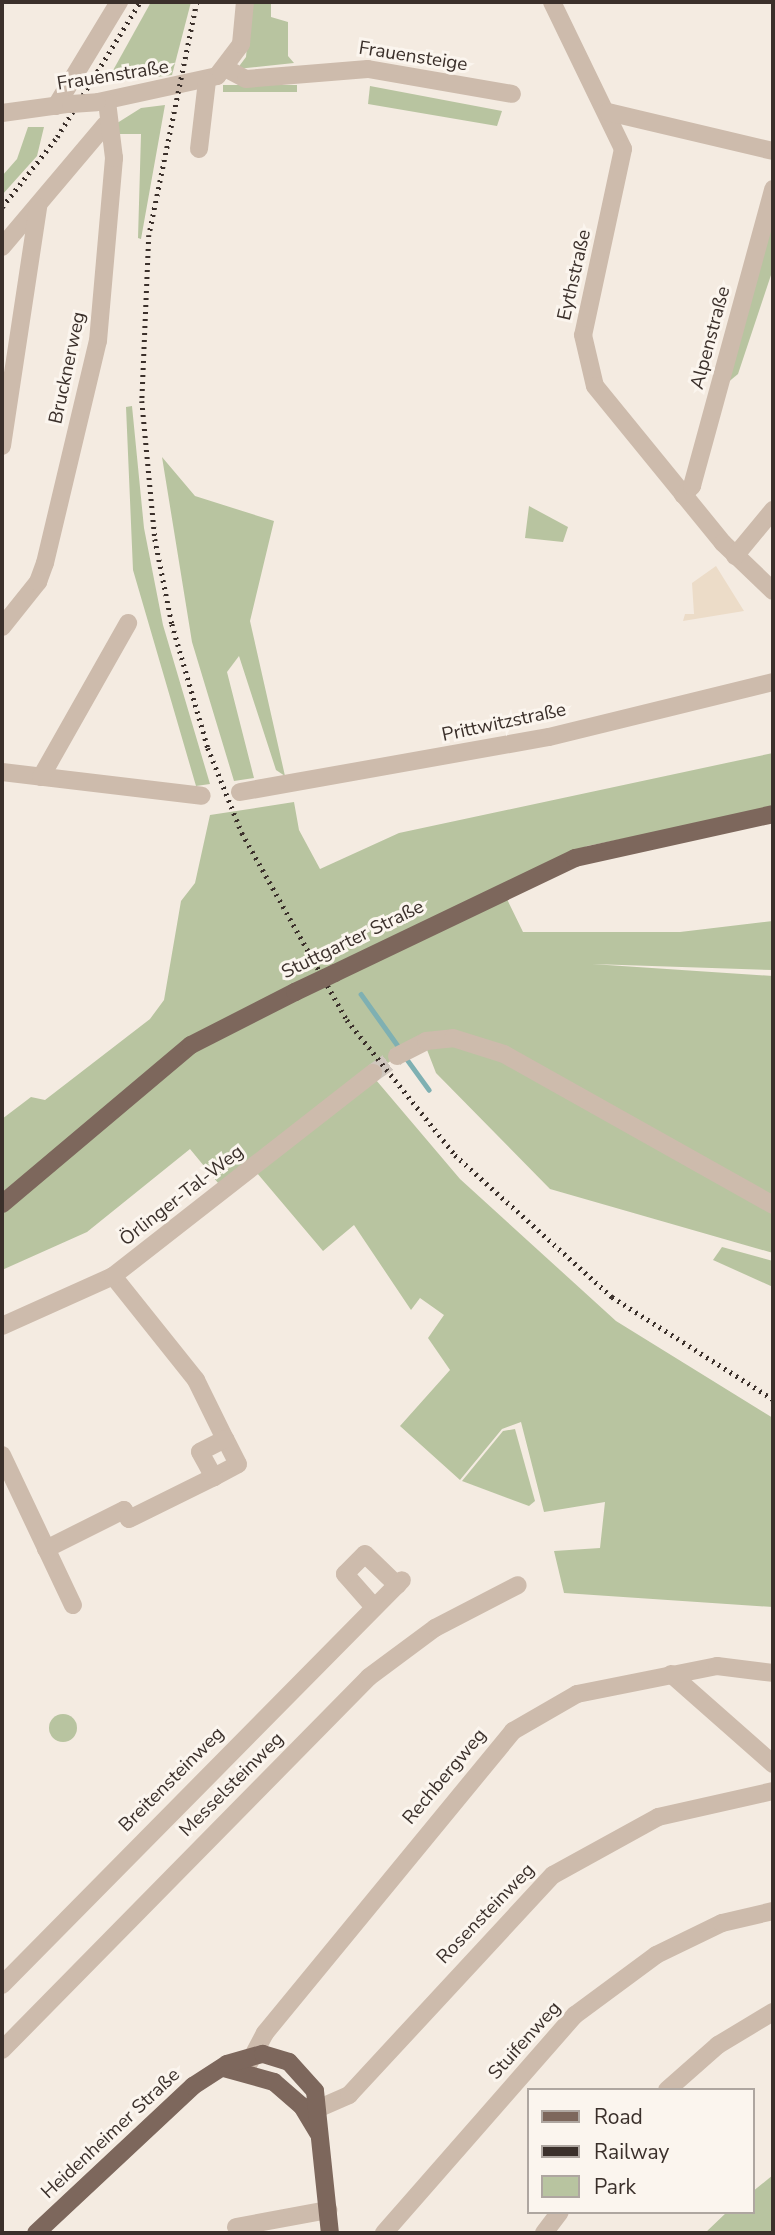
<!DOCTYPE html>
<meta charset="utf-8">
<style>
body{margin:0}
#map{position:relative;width:775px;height:2235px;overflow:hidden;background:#f4ebe1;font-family:"Nunito Sans",sans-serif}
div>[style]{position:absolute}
.green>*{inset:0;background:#b8c4a0;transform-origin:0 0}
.round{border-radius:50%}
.plaza>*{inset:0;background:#ecdcc8}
.stream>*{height:4.5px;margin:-2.25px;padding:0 2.25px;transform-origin:2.25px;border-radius:2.25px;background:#7fb0b2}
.minor-tunnel>*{height:18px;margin-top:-9px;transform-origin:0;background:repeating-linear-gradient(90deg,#cfc6bd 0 18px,transparent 0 27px)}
.minor>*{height:18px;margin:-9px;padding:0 9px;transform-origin:9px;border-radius:9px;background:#cdbbac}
.major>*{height:18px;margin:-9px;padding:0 9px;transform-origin:9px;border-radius:9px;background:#7d675c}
.rail>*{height:4.5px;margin-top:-2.25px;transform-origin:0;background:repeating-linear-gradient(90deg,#3b302b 0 2px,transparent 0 7px)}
.minor-bridge>*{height:18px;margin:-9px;padding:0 9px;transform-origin:9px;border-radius:9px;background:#cdbbac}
.major-bridge>*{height:18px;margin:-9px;padding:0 9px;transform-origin:9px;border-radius:9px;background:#7d675c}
span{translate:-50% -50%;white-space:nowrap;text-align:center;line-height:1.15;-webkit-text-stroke:6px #fbf5ee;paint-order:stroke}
.street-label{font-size:19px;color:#3b302b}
.frame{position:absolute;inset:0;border:4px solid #3b302b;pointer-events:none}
.legend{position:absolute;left:527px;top:2088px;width:228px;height:126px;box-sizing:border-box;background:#fbf5ee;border:2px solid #aea6a0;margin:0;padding:9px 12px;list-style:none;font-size:21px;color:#3b302b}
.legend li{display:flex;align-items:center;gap:14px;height:35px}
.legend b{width:35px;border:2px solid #aea6a0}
</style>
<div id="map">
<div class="green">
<div style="clip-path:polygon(151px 2px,191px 2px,172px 75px,106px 83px)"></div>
<div style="clip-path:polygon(251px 2px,271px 2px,271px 17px,288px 22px,288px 56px,294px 63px,237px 69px,246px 57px)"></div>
<div style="left:297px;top:85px;width:7px;height:74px;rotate:90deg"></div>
<div style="clip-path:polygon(370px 86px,502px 111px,497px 126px,368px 104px)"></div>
<div style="clip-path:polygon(165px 105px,141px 239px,138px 238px,141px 134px,116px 134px,114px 125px,141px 108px)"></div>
<div style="clip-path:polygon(28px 127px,44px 127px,37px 156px,2px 195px,2px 176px,17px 159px)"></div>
<div style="clip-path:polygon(773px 213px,773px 269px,738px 374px,726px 384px)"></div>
<div style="clip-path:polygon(132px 406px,144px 528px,163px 625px,210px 784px,196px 786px,133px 570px,126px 407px)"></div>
<div style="clip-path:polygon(162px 457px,195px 496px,274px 521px,250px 621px,285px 776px,276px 770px,239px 656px,227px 672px,254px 778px,234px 781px,192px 642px)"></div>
<div style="clip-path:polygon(529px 506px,568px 527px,563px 542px,525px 538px)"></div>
<div style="clip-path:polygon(773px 753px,773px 809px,587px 846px,503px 891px,523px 932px,680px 932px,773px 921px,773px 970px,592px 964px,773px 976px,773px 1253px,550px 1189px,436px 1073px,422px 1037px,223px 1189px,190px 1149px,87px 1232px,2px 1270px,2px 1119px,31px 1097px,45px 1100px,150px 1019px,164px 1000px,181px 901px,195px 883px,210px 815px,294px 802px,299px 830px,320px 869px,399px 833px)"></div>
<div style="clip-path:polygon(376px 1080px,460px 1179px,616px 1321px,773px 1418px,773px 1607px,564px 1593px,554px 1551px,600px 1548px,605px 1502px,544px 1512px,521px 1422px,502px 1429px,460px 1480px,400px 1426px,450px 1370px,428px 1338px,444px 1315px,420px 1298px,411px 1310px,354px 1225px,323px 1251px,257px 1173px)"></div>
<div style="clip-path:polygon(722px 1247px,773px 1261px,773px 1287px,713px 1260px)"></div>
<div style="clip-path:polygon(515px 1429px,535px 1501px,529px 1506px,462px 1481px,503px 1431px)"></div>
<div class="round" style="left:49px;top:1714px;width:28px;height:28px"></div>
<div style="clip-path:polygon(773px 2175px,773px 2233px,705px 2233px,727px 2212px,752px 2212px,752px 2192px)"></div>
</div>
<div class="plaza">
<div style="clip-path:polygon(716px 566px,744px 611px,683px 621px,685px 614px,694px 614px,692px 583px)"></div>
</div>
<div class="stream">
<div style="left:361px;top:994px;width:69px;rotate:54.5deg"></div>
<div style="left:406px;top:1058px;width:39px;rotate:54deg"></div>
</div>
<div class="minor-tunnel">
<div style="left:373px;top:1073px;width:29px;rotate:-35deg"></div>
</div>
<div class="minor">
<div style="left:552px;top:2px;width:163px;rotate:64.2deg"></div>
<div style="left:623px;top:149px;width:190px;rotate:102.1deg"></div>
<div style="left:583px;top:335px;width:52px;rotate:76.8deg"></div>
<div style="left:595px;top:386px;width:203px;rotate:50.8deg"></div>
<div style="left:723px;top:543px;width:69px;rotate:43.8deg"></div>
<div style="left:227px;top:69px;width:21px;rotate:28deg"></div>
<div style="left:246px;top:79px;width:122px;rotate:-4.7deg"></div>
<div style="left:368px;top:69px;width:146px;rotate:9.8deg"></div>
<div style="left:98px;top:102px;width:122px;rotate:-12.3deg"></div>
<div style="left:217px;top:76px;width:40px;rotate:-53deg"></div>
<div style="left:241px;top:44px;width:42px;rotate:-84.6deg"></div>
<div style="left:56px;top:106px;width:122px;rotate:-58.8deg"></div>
<div style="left:608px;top:112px;width:170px;rotate:13.3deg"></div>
<div style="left:2px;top:113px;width:67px;rotate:-7.8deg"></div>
<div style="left:199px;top:149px;width:68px;rotate:-83.3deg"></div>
<div style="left:2px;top:247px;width:160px;rotate:-49.8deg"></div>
<div style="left:2px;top:446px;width:242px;rotate:-81.4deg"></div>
<div style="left:683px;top:495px;width:13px;rotate:-45deg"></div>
<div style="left:692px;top:486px;width:308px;rotate:-74.7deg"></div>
<div style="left:735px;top:556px;width:60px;rotate:-50.4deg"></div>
<div style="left:2px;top:627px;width:58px;rotate:-51.3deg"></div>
<div style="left:38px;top:582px;width:20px;rotate:-70deg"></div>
<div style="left:45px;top:563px;width:228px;rotate:-76.6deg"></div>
<div style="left:98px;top:341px;width:184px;rotate:-85deg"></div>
<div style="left:114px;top:158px;width:56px;rotate:-97.1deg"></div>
<div style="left:2px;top:772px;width:201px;rotate:6.8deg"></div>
<div style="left:41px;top:777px;width:177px;rotate:-60.5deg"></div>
<div style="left:240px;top:792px;width:314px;rotate:-10.1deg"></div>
<div style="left:549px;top:737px;width:231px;rotate:-13.8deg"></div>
<div style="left:397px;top:1056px;width:33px;rotate:-27deg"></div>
<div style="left:426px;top:1041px;width:27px;rotate:-6deg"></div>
<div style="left:453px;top:1038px;width:53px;rotate:17.4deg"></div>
<div style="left:504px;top:1054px;width:308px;rotate:29.3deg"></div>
<div style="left:113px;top:1276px;width:133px;rotate:51.4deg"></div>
<div style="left:196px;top:1380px;width:66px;rotate:63.8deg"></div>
<div style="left:2px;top:1326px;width:122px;rotate:-24.2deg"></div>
<div style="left:113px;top:1276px;width:330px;rotate:-38deg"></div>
<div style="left:2px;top:1455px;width:166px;rotate:64.7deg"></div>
<div style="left:46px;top:1549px;width:87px;rotate:-26.6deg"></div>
<div style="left:124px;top:1510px;width:10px;rotate:61deg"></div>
<div style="left:129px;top:1519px;width:95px;rotate:-26.3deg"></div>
<div style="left:214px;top:1477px;width:27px;rotate:-28deg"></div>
<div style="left:238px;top:1464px;width:28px;rotate:-117deg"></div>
<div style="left:225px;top:1439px;width:28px;rotate:153deg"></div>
<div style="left:200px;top:1452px;width:29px;rotate:61deg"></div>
<div style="left:374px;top:1607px;width:44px;rotate:-131.3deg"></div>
<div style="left:345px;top:1574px;width:28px;rotate:-45deg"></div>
<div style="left:365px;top:1554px;width:45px;rotate:44.1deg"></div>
<div style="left:671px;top:1674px;width:136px;rotate:41.4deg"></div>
<div style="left:2px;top:1985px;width:569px;rotate:-45.36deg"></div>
<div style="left:2px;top:2050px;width:523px;rotate:-45.46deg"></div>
<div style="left:369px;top:1677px;width:82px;rotate:-36.6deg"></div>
<div style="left:435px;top:1628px;width:93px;rotate:-27.4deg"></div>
<div style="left:246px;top:2069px;width:41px;rotate:-62.2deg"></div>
<div style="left:265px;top:2033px;width:391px;rotate:-50.6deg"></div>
<div style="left:513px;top:1731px;width:74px;rotate:-30deg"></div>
<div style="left:577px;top:1694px;width:143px;rotate:-11.3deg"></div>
<div style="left:717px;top:1666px;width:56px;rotate:7.1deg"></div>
<div style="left:667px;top:2090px;width:68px;rotate:-41.4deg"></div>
<div style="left:718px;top:2045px;width:64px;rotate:-31deg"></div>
<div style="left:308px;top:2113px;width:45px;rotate:-23.7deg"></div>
<div style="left:349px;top:2095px;width:300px;rotate:-47.2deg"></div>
<div style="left:553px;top:1875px;width:120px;rotate:-28.9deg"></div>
<div style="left:658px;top:1817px;width:118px;rotate:-12.7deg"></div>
<div style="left:236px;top:2227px;width:94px;rotate:-10.5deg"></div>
<div style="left:384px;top:2233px;width:290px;rotate:-48.8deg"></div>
<div style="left:575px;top:2015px;width:101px;rotate:-36.5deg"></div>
<div style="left:656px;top:1955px;width:73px;rotate:-25.9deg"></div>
<div style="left:722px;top:1923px;width:52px;rotate:-13.2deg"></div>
<div style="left:544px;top:2233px;width:26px;rotate:-53deg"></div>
</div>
<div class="major">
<div style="left:335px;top:973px;width:266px;rotate:-25.6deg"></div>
<div style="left:575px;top:858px;width:203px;rotate:-12.5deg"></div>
<div style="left:2px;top:1204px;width:247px;rotate:-40.1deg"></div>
<div style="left:191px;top:1045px;width:117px;rotate:-27deg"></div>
<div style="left:224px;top:2068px;width:52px;rotate:15.6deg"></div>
<div style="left:274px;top:2082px;width:37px;rotate:41deg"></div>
<div style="left:302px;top:2106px;width:31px;rotate:59deg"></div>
<div style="left:36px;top:2233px;width:215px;rotate:-43.1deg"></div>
<div style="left:193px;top:2086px;width:40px;rotate:-32.9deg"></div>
<div style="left:227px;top:2064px;width:37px;rotate:-16deg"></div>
<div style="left:263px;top:2054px;width:27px;rotate:17deg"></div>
<div style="left:289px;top:2062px;width:39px;rotate:48deg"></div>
<div style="left:315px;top:2091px;width:143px;rotate:84deg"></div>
</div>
<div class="rail">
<div style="left:197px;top:2px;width:238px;rotate:101.6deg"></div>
<div style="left:149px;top:235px;width:166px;rotate:92.4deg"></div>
<div style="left:142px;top:401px;width:139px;rotate:84.6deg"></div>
<div style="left:155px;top:539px;width:87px;rotate:78.7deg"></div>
<div style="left:172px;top:624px;width:129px;rotate:73.8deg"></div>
<div style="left:208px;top:748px;width:92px;rotate:68.2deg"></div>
<div style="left:242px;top:833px;width:214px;rotate:60.7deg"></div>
<div style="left:347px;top:1020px;width:173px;rotate:51.3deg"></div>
<div style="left:455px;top:1155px;width:212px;rotate:42.1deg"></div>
<div style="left:612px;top:1297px;width:191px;rotate:32.4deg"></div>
<div style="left:2px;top:207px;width:89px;rotate:-51.8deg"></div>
<div style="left:57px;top:137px;width:158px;rotate:-58.4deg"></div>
</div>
<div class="minor-bridge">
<div style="left:71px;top:104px;width:26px;rotate:-4deg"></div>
</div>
<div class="major-bridge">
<div style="left:295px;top:992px;width:44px;rotate:-25.4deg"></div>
</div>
<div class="street-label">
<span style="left:413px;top:57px;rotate:9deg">Frauensteige</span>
<span style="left:113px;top:76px;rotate:-9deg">Frauenstraße</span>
<span style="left:575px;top:275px;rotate:-77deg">Eythstraße</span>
<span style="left:711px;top:338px;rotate:-75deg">Alpenstraße</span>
<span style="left:68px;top:368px;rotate:-78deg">Brucknerweg</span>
<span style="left:504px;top:723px;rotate:-12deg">Prittwitzstraße</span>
<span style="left:353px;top:940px;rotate:-26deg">Stuttgarter Straße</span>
<span style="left:182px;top:1196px;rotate:-38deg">Örlinger-Tal-Weg</span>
<span style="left:445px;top:1777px;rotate:-50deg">Rechbergweg</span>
<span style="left:172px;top:1780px;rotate:-45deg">Breitensteinweg</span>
<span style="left:232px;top:1785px;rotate:-45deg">Messelsteinweg</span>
<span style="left:486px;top:1914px;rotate:-46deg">Rosensteinweg</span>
<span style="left:525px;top:2041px;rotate:-48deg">Stuifenweg</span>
<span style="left:111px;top:2134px;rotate:-43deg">Heidenheimer Straße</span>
</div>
<div class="frame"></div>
<ul class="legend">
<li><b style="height:9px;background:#7d675c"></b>Road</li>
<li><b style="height:9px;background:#3b302b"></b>Railway</li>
<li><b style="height:19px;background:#b8c4a0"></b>Park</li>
</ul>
</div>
